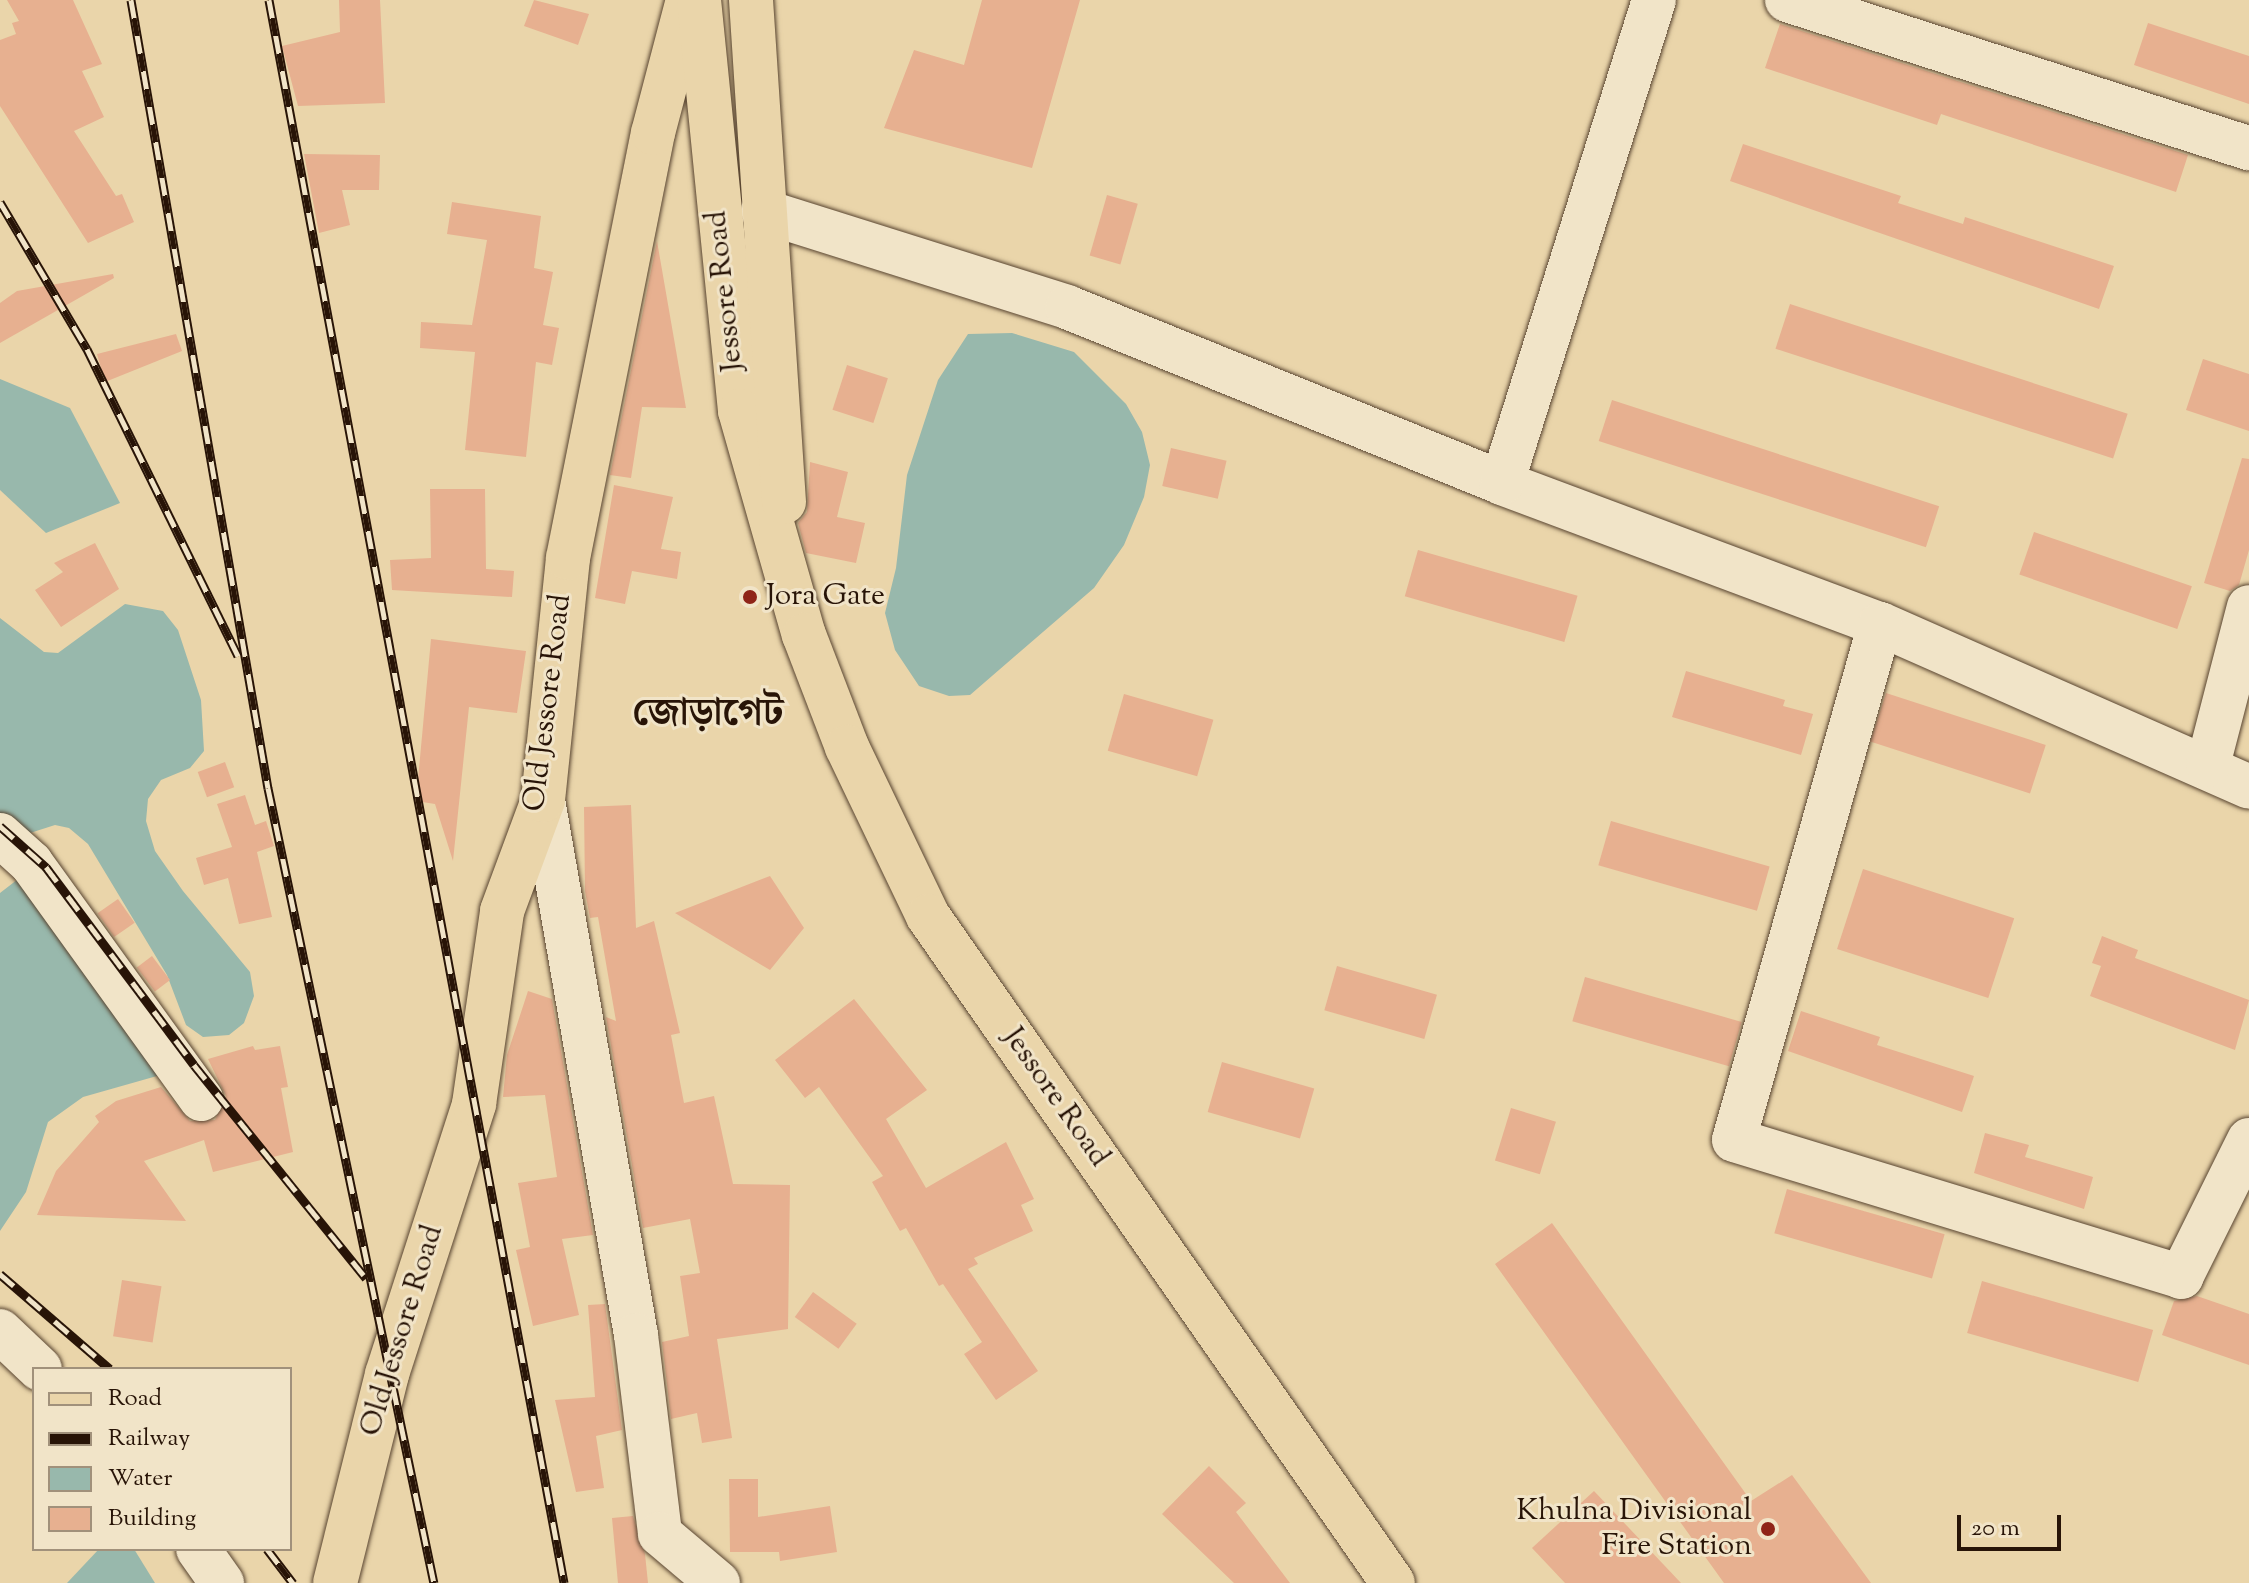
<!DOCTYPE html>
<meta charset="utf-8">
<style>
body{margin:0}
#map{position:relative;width:2249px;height:1583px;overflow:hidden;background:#ead5aa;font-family:"Sorts Mill Goudy","Noto Serif Bengali",serif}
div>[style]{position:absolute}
.water>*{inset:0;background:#98b8ac}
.building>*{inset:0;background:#e7b090;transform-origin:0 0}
.roads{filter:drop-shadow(0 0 2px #584430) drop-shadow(0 0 2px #584430)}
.minor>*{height:44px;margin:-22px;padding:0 22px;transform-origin:22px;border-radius:22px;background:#f1e4c8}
.major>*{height:44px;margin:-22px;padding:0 22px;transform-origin:22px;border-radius:22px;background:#ead5aa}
.highway>*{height:44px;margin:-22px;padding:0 22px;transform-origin:22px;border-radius:22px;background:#ead5aa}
.rail>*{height:9px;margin-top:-4.5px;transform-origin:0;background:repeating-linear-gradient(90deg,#f1e4c8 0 18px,#281407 0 36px);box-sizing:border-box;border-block:2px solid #281407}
.dots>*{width:22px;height:22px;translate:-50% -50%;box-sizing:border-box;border:4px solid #f1e4c8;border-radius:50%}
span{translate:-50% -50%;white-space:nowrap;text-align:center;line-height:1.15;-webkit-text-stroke:6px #f1e4c8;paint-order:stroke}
.street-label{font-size:30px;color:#281407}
.poi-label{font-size:30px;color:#281407}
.left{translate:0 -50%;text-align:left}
.right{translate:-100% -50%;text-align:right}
.district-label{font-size:38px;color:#281407;font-weight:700}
.legend{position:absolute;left:32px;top:1367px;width:260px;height:184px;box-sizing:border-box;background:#f1e4c8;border:2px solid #a1917b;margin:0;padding:10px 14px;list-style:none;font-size:24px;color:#281407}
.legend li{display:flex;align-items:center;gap:16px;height:40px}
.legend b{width:40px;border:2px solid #a1917b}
.scale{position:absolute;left:1957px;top:1515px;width:104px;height:36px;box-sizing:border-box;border:4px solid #281407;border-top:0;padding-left:10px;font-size:24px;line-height:28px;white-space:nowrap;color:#281407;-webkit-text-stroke:6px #f1e4c8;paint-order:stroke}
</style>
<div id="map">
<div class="water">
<div style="clip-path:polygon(1012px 333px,1074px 352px,1126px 404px,1142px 432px,1150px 465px,1144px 497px,1124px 545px,1094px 588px,970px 695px,949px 696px,919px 686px,895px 650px,885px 613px,896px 568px,907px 475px,938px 380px,968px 334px)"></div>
<div style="clip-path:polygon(0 379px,70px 408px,120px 503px,46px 533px,0 490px)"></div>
<div style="clip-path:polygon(125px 604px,163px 611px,178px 630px,201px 700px,204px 751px,190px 768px,161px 780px,148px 799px,146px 821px,155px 851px,183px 891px,250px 972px,254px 996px,244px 1023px,229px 1035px,203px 1037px,186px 1025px,167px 975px,88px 844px,69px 828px,55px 825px,30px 833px,0 818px,0 618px,44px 652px,58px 653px)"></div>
<div style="clip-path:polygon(22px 876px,164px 1074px,83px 1097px,48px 1122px,26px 1192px,0 1231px,0 893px)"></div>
<div style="clip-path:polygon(99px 1549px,134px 1549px,155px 1583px,67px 1583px)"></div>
</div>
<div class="building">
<div style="clip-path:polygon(7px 0,73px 0,102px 64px,82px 71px,104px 117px,74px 131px,116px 196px,122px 194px,134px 222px,88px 243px,0 106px,0 40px,16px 34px,12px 23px,19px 21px)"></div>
<div style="clip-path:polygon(339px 0,380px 0,385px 103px,298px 106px,282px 46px,340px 32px)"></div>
<div style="clip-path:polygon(534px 0,589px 14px,578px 45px,524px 26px)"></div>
<div style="clip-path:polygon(982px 0,1080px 0,1032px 168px,884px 128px,914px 50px,964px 65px)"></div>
<div style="clip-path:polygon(2148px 23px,2249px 56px,2249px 104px,2134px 65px)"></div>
<div style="clip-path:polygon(1780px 24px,2188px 155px,2176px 192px,1941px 114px,1937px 125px,1765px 68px)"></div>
<div style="clip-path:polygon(1743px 144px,1901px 196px,1898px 203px,1963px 224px,1965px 217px,2114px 266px,2099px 309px,1730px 181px)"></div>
<div style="clip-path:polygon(304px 154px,380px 155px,379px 190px,342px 190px,350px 225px,319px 233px)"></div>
<div style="left:1107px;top:195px;width:32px;height:63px;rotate:16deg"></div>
<div style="clip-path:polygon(452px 202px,541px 216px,534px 268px,553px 272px,543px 325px,559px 328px,552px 365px,536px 362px,526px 457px,465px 450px,475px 352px,420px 348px,421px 322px,472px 325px,487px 240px,447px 234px)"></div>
<div style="clip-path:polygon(657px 241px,686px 408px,642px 407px,631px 478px,610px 475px)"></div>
<div style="clip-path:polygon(113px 274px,114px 278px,0 343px,0 303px,17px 291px)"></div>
<div style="left:1790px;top:304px;width:355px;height:47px;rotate:18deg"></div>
<div style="clip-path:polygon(176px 334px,182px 351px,105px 382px,97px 354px)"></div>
<div style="clip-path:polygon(2203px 359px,2249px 374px,2249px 431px,2186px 410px)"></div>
<div style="left:847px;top:365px;width:43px;height:47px;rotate:18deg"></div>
<div style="left:1612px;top:400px;width:344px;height:43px;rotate:18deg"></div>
<div style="left:1171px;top:448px;width:57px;height:39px;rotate:13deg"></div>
<div style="clip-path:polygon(2242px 458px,2249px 459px,2249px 550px,2239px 585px,2230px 591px,2204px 583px)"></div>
<div style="clip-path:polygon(810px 462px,848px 472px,837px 517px,865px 523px,856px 563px,806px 553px,798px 523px,807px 512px)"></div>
<div style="clip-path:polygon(614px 485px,673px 497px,661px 549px,681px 552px,677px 579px,632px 571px,625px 604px,595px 598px)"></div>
<div style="clip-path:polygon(430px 489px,485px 489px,486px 569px,514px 571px,512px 597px,392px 590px,390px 560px,431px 558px)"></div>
<div style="left:2034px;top:532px;width:167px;height:45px;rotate:19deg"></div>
<div style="clip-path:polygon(95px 543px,119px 589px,61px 627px,35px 590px,63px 572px,54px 563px)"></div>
<div style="left:1418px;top:550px;width:166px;height:48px;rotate:16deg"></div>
<div style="clip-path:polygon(431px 639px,526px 651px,517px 713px,469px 707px,453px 861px,435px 804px,416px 801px)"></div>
<div style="clip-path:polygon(1686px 671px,1785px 700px,1783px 706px,1813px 714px,1801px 755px,1672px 717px)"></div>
<div style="left:1886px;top:693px;width:168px;height:51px;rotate:18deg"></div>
<div style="left:1124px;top:694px;width:93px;height:59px;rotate:16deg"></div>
<div style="left:225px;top:762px;width:27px;height:29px;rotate:70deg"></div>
<div style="clip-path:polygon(245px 795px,255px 825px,266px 821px,274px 846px,257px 852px,272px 917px,239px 924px,228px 878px,204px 885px,196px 858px,232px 847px,217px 804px)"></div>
<div style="clip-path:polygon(631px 805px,636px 928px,654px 921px,680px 1033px,671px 1035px,684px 1103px,714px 1096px,733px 1184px,790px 1185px,788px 1329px,717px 1339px,732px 1438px,702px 1443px,697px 1413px,671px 1419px,662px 1342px,689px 1336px,680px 1276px,700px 1273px,690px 1219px,643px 1228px,606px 1017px,616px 1021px,598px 917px,590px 918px,585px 891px,584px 807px)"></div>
<div style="left:1611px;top:821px;width:165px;height:46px;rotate:16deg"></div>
<div style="left:1863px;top:869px;width:159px;height:84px;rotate:18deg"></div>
<div style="clip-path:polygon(770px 876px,804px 928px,770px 970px,675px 913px)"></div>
<div style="left:118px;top:899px;width:29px;height:25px;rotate:55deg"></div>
<div style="clip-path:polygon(2102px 936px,2138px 950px,2135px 958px,2249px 1000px,2235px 1050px,2090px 996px,2101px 966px,2092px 963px)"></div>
<div style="left:152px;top:956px;width:30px;height:19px;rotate:53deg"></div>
<div style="left:1337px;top:966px;width:104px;height:46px;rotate:16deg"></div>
<div style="left:1585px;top:977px;width:163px;height:46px;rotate:16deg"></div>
<div style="clip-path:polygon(528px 991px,552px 999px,593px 1235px,562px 1239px,579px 1315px,533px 1326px,516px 1250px,530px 1247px,518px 1183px,557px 1177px,545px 1095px,503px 1097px,507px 1055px)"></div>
<div style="clip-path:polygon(854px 999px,927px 1090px,886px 1119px,926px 1188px,1006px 1142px,1034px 1199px,1021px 1205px,1033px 1231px,974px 1258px,978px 1264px,968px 1269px,1038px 1371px,996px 1400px,964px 1354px,982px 1342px,943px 1284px,939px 1286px,906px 1228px,900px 1231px,872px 1182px,883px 1176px,819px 1087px,805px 1098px,775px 1060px)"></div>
<div style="clip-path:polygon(1801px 1011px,1880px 1037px,1877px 1045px,1974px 1076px,1962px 1112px,1788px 1051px)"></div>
<div style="clip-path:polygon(253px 1046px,255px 1050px,280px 1046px,288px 1087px,281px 1088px,293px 1152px,213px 1172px,204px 1140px,144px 1161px,186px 1221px,37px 1215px,56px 1171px,99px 1122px,95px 1116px,116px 1101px,161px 1087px,190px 1121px,215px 1120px,226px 1096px,208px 1059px)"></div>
<div style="left:1222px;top:1062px;width:96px;height:52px;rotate:16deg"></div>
<div style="left:1511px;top:1108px;width:47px;height:55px;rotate:17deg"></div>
<div style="clip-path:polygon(1985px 1133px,2029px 1145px,2025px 1157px,2093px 1177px,2084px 1209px,1974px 1173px)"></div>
<div style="left:1787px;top:1189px;width:164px;height:46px;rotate:16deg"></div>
<div style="clip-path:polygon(1552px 1223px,1751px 1501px,1792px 1475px,1871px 1583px,1724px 1583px,1495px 1264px)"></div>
<div style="left:122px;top:1280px;width:40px;height:57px;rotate:9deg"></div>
<div style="left:1982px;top:1281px;width:178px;height:54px;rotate:16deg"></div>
<div style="left:813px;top:1292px;width:54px;height:31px;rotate:36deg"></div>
<div style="clip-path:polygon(2197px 1296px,2249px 1314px,2249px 1365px,2162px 1335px,2174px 1301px)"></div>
<div style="clip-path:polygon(605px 1304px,622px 1430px,596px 1436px,604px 1488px,576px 1492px,555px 1400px,595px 1397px,588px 1305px)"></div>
<div style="clip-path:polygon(1209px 1466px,1246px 1503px,1236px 1512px,1290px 1583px,1234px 1583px,1162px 1514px)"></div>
<div style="clip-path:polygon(729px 1479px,758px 1479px,758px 1517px,830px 1506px,837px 1552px,780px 1561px,779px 1552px,730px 1552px)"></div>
<div style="clip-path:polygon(1594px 1491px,1681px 1583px,1565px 1583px,1532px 1548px)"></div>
<div style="clip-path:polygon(633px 1516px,645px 1554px,648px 1583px,618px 1583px,612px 1518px)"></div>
</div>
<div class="roads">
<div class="minor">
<div style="left:1787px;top:0;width:485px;rotate:17.8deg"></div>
<div style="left:763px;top:211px;width:319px;rotate:17.5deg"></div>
<div style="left:1067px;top:307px;width:469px;rotate:22deg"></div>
<div style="left:1502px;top:483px;width:403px;rotate:20.5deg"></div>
<div style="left:1880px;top:624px;width:403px;rotate:23.8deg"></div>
<div style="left:1502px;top:483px;width:506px;rotate:-72.53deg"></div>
<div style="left:1880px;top:624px;width:536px;rotate:105.8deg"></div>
<div style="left:1734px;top:1140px;width:468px;rotate:17deg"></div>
<div style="left:2181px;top:1277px;width:153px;rotate:-63.6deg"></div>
<div style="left:2208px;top:765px;width:163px;rotate:-75.5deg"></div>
<div style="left:543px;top:800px;width:543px;rotate:80.14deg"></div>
<div style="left:636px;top:1335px;width:200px;rotate:83.1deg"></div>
<div style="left:660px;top:1534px;width:76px;rotate:40.2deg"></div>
<div style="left:0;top:835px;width:42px;rotate:42.1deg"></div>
<div style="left:31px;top:863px;width:291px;rotate:54.2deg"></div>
<div style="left:0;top:1331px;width:55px;rotate:43.5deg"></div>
<div style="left:198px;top:1549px;width:42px;rotate:54.8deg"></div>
</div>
<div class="major">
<div style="left:335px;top:1583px;width:215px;rotate:-76deg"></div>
<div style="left:387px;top:1374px;width:284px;rotate:-72.1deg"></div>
<div style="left:474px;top:1104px;width:195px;rotate:-81.7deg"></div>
<div style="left:502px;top:911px;width:118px;rotate:-69.7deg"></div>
<div style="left:543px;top:800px;width:243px;rotate:-84.1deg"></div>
<div style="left:568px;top:558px;width:433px;rotate:-78.7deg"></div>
<div style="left:653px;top:133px;width:138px;rotate:-75.3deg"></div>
</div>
<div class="highway">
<div style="left:699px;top:0;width:413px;rotate:84.3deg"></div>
<div style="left:740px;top:411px;width:233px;rotate:74.1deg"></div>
<div style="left:804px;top:635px;width:120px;rotate:69deg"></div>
<div style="left:847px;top:747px;width:187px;rotate:64.4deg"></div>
<div style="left:928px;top:916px;width:813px;rotate:55.12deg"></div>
<div style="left:751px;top:0;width:503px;rotate:86.24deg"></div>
</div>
</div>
<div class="rail">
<div style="left:131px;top:0;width:800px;rotate:80.14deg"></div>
<div style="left:268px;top:788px;width:812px;rotate:78.21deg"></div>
<div style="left:269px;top:0;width:1610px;rotate:79.44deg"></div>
<div style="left:0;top:202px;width:171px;rotate:59.4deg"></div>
<div style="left:87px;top:349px;width:342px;rotate:63.8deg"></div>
<div style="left:0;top:826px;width:62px;rotate:41.7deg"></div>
<div style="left:46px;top:867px;width:247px;rotate:53.2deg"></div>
<div style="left:194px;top:1065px;width:274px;rotate:51.1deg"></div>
<div style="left:0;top:1274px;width:145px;rotate:40.8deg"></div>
<div style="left:267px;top:1549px;width:43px;rotate:52.6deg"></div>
</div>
<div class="dots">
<div style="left:750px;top:597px;background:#8f2418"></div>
<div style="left:1768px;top:1529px;background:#8f2418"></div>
</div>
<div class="street-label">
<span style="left:726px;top:291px;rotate:-96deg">Jessore Road</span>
<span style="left:549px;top:703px;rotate:-83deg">Old Jessore Road</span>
<span style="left:1055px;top:1098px;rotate:55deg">Jessore Road</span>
<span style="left:403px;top:1331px;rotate:-73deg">Old Jessore Road</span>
</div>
<div class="poi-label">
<span class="left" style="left:766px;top:597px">Jora Gate</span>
<span class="right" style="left:1752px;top:1529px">Khulna Divisional<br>Fire Station</span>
</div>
<div class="district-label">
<span style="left:708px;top:716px">জোড়াগেট</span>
</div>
<ul class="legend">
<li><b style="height:10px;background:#ead5aa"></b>Road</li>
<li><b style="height:10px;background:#281407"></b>Railway</li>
<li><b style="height:22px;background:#98b8ac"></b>Water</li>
<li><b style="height:22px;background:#e7b090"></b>Building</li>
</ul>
<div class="scale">20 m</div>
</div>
